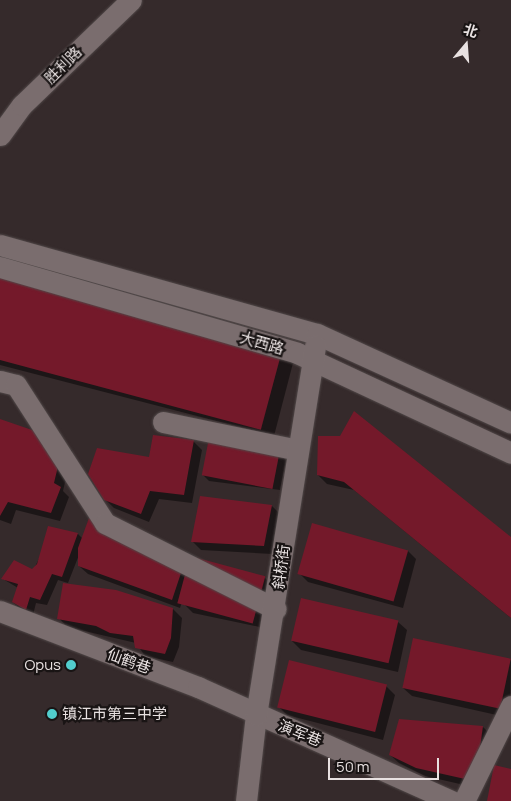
<!DOCTYPE html>
<meta charset="utf-8">
<style>
body{margin:0}
#map{position:relative;width:511px;height:801px;overflow:hidden;background:#352a2b;font-family:Manrope,"Noto Sans SC",sans-serif}
div>[style]{position:absolute}
.shadow>*{inset:0;background:#0007}
.building>*{inset:0;background:#74192a;transform-origin:0 0}
.roads{filter:drop-shadow(0 0 1px #514949) drop-shadow(0 0 1px #514949)}
.minor>*{height:21px;margin:-10.5px;padding:0 10.5px;transform-origin:10.5px;border-radius:10.5px;background:#7a6d6e}
.dots>*{width:14px;height:14px;translate:-50% -50%;box-sizing:border-box;border:2px solid #191414;border-radius:50%}
span{translate:-50% -50%;white-space:nowrap;text-align:center;line-height:1.15;-webkit-text-stroke:4.5px #191414;paint-order:stroke}
.street-label{font-size:15px;color:#e8e1e1}
.poi-label{font-size:15px;color:#e8e1e1}
.right{translate:-100% -50%;text-align:right}
.left{translate:0 -50%;text-align:left}
.north{position:absolute;left:441px;top:20px;width:50px;height:50px;-webkit-text-stroke:4px #191414;paint-order:stroke;rotate:18deg;font-size:14px;font-weight:700;line-height:20px;text-align:center;color:#e8e1e1}
.north::after{content:'';display:block;margin:auto;width:18px;height:22px;background:#e8e1e1;clip-path:polygon(50% 0,100% 100%,50% 72%,0 100%)}
.scale{position:absolute;left:328px;top:758px;width:111px;height:22px;box-sizing:border-box;border:2px solid #e8e1e1;border-top:0;padding-left:6px;font-size:15px;line-height:18px;white-space:nowrap;color:#e8e1e1;-webkit-text-stroke:4px #191414;paint-order:stroke}
</style>
<div id="map">
<div class="shadow">
<div style="clip-path:polygon(0 277px,281px 352px,293px 363px,274px 436px,0 365px)"></div>
<div style="clip-path:polygon(0 420px,64px 442px,72px 451px,63px 491px,69px 497px,60px 521px,16px 510px,11px 524px,0 520px)"></div>
<div style="clip-path:polygon(320px 437px,511px 538px,511px 618px,354px 490px,327px 484px,318px 475px)"></div>
<div style="clip-path:polygon(193px 441px,202px 450px,192px 503px,159px 499px,149px 522px,114px 508px,105px 499px,150px 458px)"></div>
<div style="clip-path:polygon(279px 453px,286px 460px,280px 490px,209px 481px,203px 475px)"></div>
<div style="clip-path:polygon(272px 506px,280px 514px,272px 554px,201px 550px,192px 541px)"></div>
<div style="clip-path:polygon(78px 534px,83px 539px,264px 577px,273px 586px,265px 628px,193px 613px,185px 605px,184px 596px,180px 608px,88px 574px,79px 566px,79px 555px,68px 583px,58px 580px,47px 605px,36px 603px,33px 615px,20px 609px,13px 602px,18px 588px,3px 579px,33px 571px,47px 542px)"></div>
<div style="clip-path:polygon(408px 551px,416px 559px,403px 608px,308px 582px,299px 573px)"></div>
<div style="clip-path:polygon(173px 609px,182px 618px,179px 647px,173px 662px,145px 656px,136px 643px,67px 627px,59px 618px)"></div>
<div style="clip-path:polygon(398px 622px,407px 630px,398px 672px,301px 650px,292px 641px)"></div>
<div style="clip-path:polygon(414px 639px,511px 660px,510px 718px,412px 696px,403px 688px)"></div>
<div style="clip-path:polygon(386px 686px,395px 695px,383px 740px,287px 715px,278px 706px)"></div>
<div style="clip-path:polygon(483px 727px,491px 735px,473px 787px,425px 776px,399px 763px,390px 755px)"></div>
</div>
<div class="building">
<div style="left:0;top:275px;width:292px;height:82px;rotate:15deg"></div>
<div style="clip-path:polygon(354px 411px,511px 537px,511px 618px,344px 482px,317px 475px,318px 436px,340px 436px)"></div>
<div style="clip-path:polygon(0 419px,64px 441px,54px 483px,61px 487px,51px 513px,8px 502px,0 516px)"></div>
<div style="clip-path:polygon(153px 435px,194px 440px,184px 495px,150px 491px,141px 514px,104px 500px,88px 474px,97px 448px,149px 457px)"></div>
<div style="left:209px;top:438px;width:72px;height:38px;rotate:11deg"></div>
<div style="clip-path:polygon(200px 496px,272px 505px,264px 546px,191px 542px)"></div>
<div style="clip-path:polygon(89px 518px,120px 526px,181px 573px,172px 600px,78px 566px,78px 548px)"></div>
<div style="left:312px;top:523px;width:100px;height:53px;rotate:16deg"></div>
<div style="clip-path:polygon(48px 526px,78px 533px,62px 577px,52px 574px,40px 600px,30px 597px,26px 610px,12px 602px,18px 584px,1px 579px,14px 560px,32px 569px,37px 564px)"></div>
<div style="left:190px;top:556px;width:78px;height:49px;rotate:15deg"></div>
<div style="clip-path:polygon(63px 583px,116px 590px,173px 608px,171px 638px,165px 654px,135px 648px,133px 636px,110px 633px,96px 626px,57px 619px)"></div>
<div style="left:301px;top:598px;width:100px;height:44px;rotate:13deg"></div>
<div style="left:413px;top:638px;width:100px;height:51px;rotate:12deg"></div>
<div style="left:289px;top:660px;width:101px;height:49px;rotate:14deg"></div>
<div style="clip-path:polygon(399px 719px,483px 726px,479px 755px,465px 779px,416px 768px,389px 755px)"></div>
<div style="clip-path:polygon(494px 765px,511px 769px,511px 801px,487px 801px)"></div>
</div>
<div class="roads">
<div class="minor">
<div style="left:0;top:135px;width:37px;rotate:-54deg"></div>
<div style="left:22px;top:105px;width:151px;rotate:-43.9deg"></div>
<div style="left:0;top:245px;width:329px;rotate:15.7deg"></div>
<div style="left:317px;top:334px;width:213px;rotate:24.6deg"></div>
<div style="left:0;top:267px;width:309px;rotate:16.1deg"></div>
<div style="left:297px;top:353px;width:236px;rotate:25deg"></div>
<div style="left:0;top:381px;width:16px;rotate:14deg"></div>
<div style="left:16px;top:385px;width:164px;rotate:57.2deg"></div>
<div style="left:105px;top:523px;width:191px;rotate:26.7deg"></div>
<div style="left:163px;top:422px;width:138px;rotate:11.7deg"></div>
<div style="left:0;top:611px;width:212px;rotate:21deg"></div>
<div style="left:198px;top:687px;width:278px;rotate:24.2deg"></div>
<div style="left:246px;top:801px;width:87px;rotate:-83.4deg"></div>
<div style="left:256px;top:715px;width:374px;rotate:-80.9deg"></div>
<div style="left:464px;top:801px;width:106px;rotate:-63.7deg"></div>
</div>
</div>
<div class="dots">
<div style="left:71px;top:665px;background:#52cdcd"></div>
<div style="left:52px;top:714px;background:#52cdcd"></div>
</div>
<div class="street-label">
<span style="left:63px;top:65px;rotate:-45deg">胜利路</span>
<span style="left:262px;top:343px;rotate:16deg">大西路</span>
<span style="left:281px;top:567px;rotate:-82deg">斜桥街</span>
<span style="left:129px;top:661px;rotate:20deg">仙鹤巷</span>
<span style="left:300px;top:733px;rotate:22deg">演军巷</span>
</div>
<div class="poi-label">
<span class="right" style="left:61px;top:665px">Opus</span>
<span class="left" style="left:62px;top:714px">镇江市第三中学</span>
</div>
<div class="north">北</div>
<div class="scale">50 m</div>
</div>
